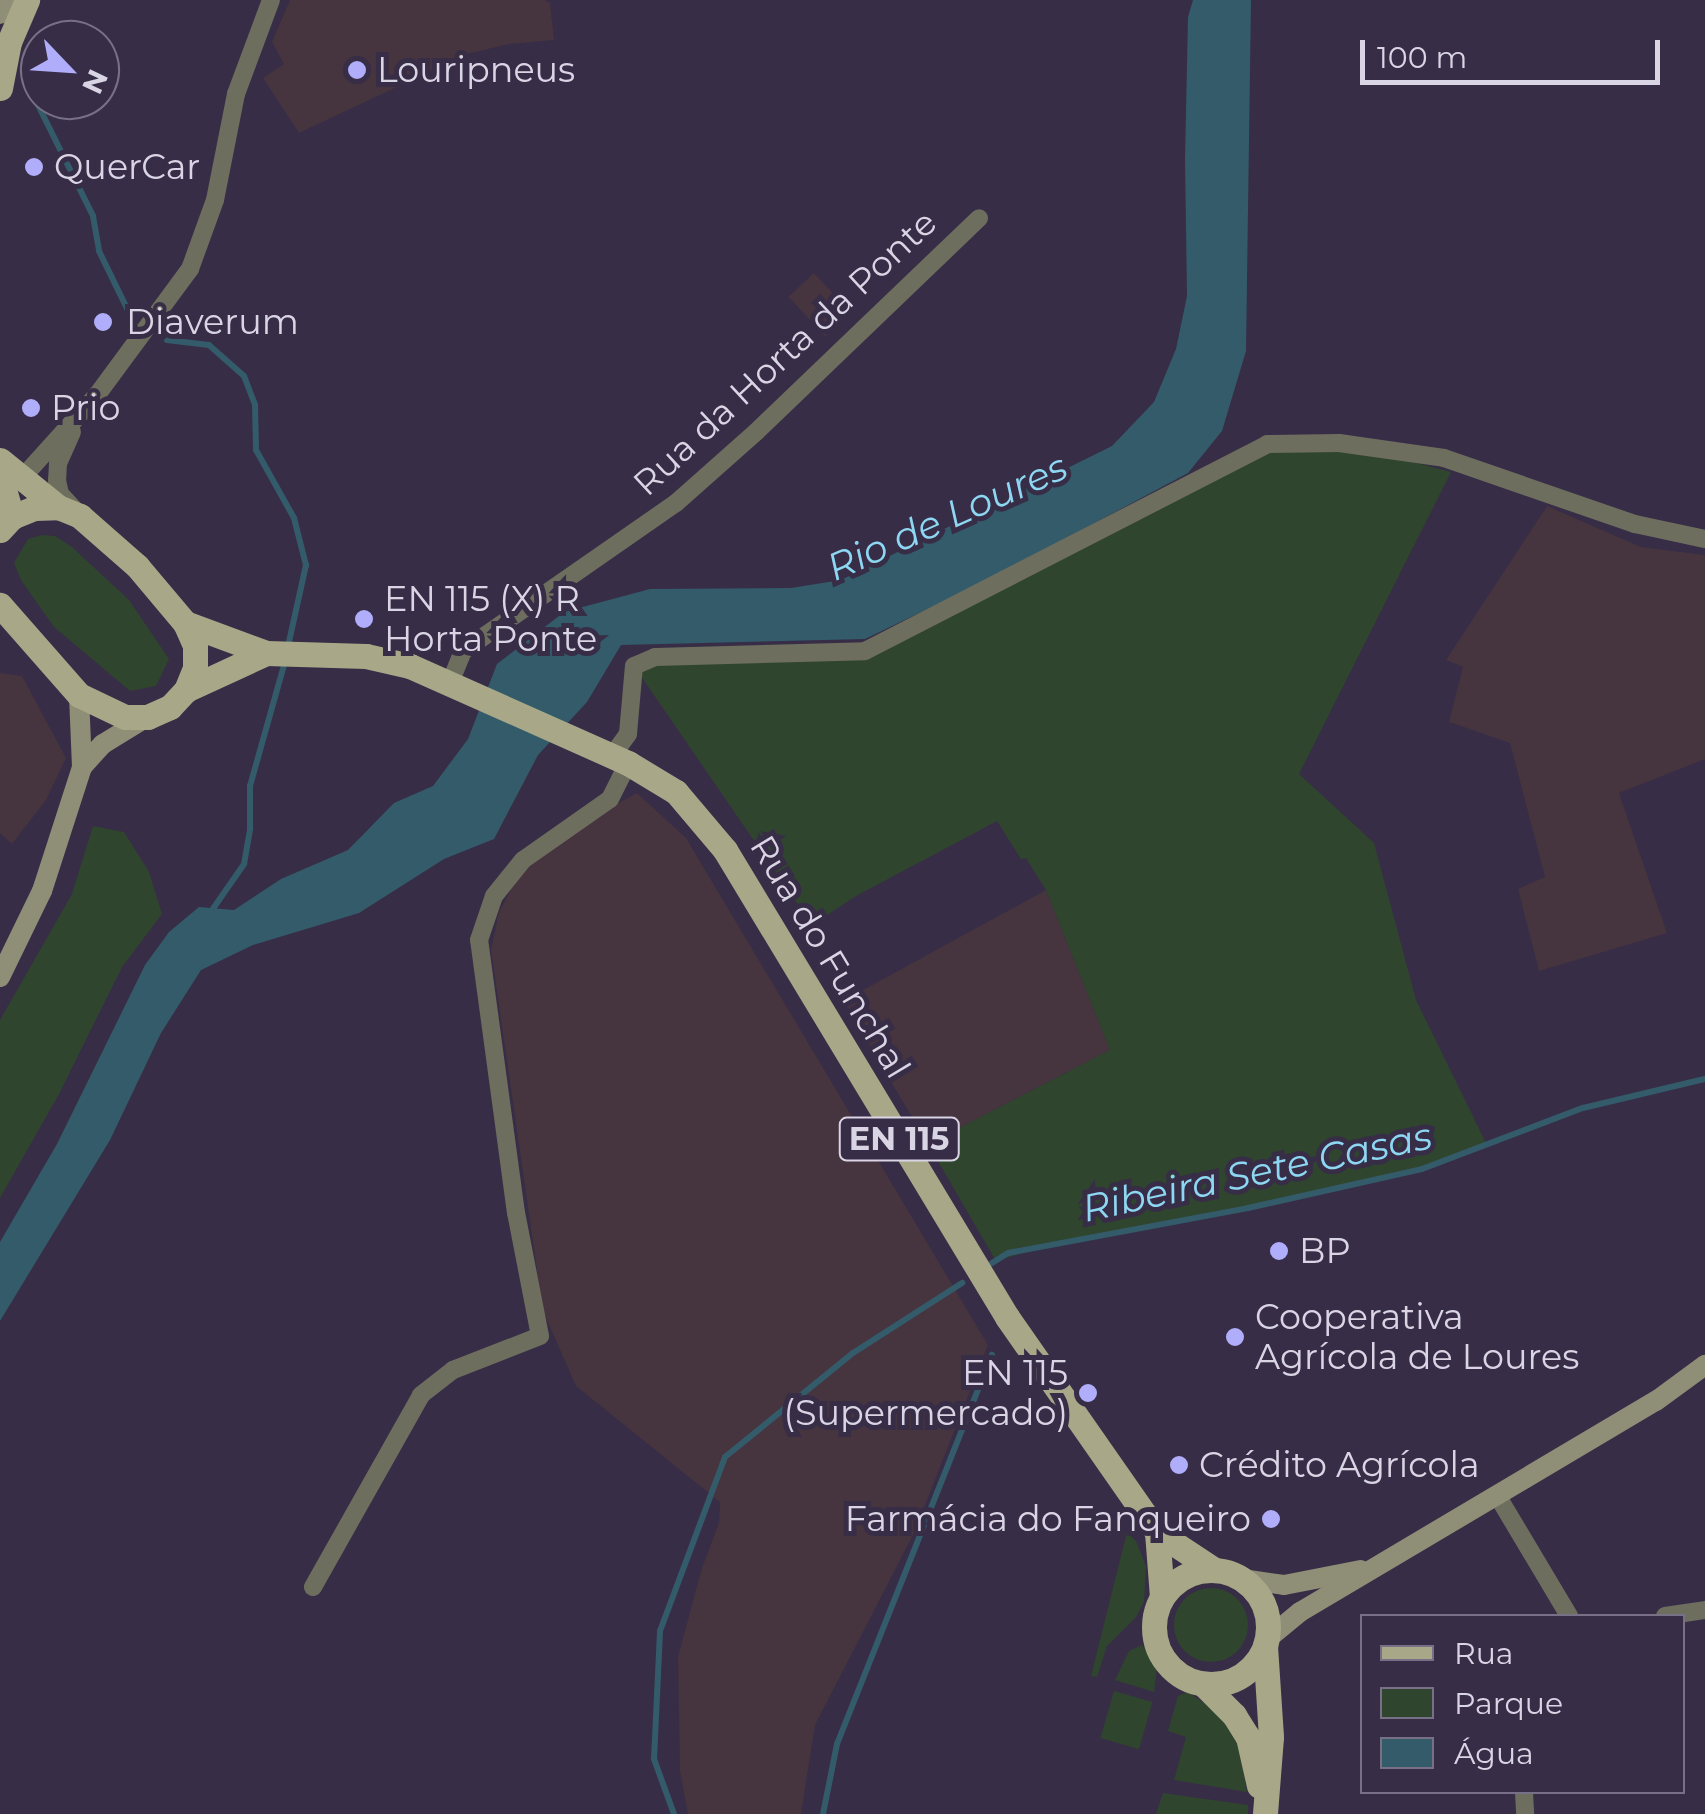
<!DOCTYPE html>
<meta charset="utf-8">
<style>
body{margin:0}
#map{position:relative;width:1705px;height:1814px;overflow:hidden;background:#372d47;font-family:Montserrat,sans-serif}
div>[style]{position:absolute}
.industrial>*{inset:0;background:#46343e;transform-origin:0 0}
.green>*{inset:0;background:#30452e;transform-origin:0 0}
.round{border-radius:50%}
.water>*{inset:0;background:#335b6a}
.stream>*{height:6px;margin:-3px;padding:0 3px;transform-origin:3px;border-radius:3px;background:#335b6a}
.street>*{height:18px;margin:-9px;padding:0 9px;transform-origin:9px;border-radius:9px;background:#6e6e5e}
.secondary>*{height:20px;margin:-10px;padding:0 10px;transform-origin:10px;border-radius:10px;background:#8f8e76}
.primary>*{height:25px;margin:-12.5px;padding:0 12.5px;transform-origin:12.5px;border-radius:12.5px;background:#a8a888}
.primary>.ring{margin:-12.5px;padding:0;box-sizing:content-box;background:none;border:25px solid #a8a888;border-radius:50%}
.dots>*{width:28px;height:28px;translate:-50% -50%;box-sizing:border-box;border:5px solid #372d47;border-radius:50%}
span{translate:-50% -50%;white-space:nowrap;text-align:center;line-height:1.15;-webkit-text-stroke:10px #372d47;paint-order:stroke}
.shield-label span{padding:2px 8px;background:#372d47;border:2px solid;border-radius:8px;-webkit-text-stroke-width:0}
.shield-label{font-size:32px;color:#dad5e5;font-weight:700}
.poi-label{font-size:35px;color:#dad5e5}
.left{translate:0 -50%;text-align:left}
.right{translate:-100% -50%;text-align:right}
.street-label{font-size:35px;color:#dad5e5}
.water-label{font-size:38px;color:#8ed7f2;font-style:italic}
.legend{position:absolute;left:1360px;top:1614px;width:325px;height:180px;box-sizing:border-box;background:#372d47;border:2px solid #787086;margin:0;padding:12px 18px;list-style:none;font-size:30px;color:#dad5e5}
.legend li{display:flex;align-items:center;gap:20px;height:50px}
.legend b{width:50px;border:2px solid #787086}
.north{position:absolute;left:20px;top:20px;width:100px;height:100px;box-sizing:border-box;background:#372d47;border:2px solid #787086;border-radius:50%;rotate:115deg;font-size:28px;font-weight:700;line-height:40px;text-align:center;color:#dad5e5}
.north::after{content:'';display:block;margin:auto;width:35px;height:45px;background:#b0aefa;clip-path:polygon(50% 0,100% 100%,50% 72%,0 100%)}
.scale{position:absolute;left:1360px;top:40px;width:300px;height:45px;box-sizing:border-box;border:5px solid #dad5e5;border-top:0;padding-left:12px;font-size:30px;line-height:35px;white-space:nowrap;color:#dad5e5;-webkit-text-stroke:8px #372d47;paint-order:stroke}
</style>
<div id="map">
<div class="industrial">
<div style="clip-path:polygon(290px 0,545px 0,550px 3px,554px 40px,509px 44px,467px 54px,299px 133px,263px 78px,284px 64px,272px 42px)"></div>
<div style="left:814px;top:273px;width:54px;height:35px;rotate:47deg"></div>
<div style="clip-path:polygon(1547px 506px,1641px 547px,1705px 555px,1705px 759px,1619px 793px,1667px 933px,1539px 971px,1518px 889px,1545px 877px,1510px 743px,1449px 722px,1463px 667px,1446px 660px)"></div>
<div style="clip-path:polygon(0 673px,22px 676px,66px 758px,46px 800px,12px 844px,0 833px)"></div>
<div style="clip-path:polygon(637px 793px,686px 838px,988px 1345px,914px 1533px,815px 1725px,801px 1814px,688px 1814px,680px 1771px,678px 1657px,702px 1568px,719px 1523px,720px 1502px,576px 1386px,543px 1311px,491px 950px,499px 912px,517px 879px,563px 833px)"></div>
<div style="clip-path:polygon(1046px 890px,1110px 1050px,928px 1144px,843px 1001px)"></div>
</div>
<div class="green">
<div style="clip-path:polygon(1339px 443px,1451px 472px,1299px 774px,1374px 843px,1416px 1000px,1487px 1145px,1422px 1169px,1248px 1208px,1056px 1243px,996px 1261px,928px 1144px,1110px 1050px,1046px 890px,1026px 858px,1021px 859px,997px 821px,856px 896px,812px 925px,634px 666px,865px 651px,1267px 444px)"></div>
<div style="clip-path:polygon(42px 535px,55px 536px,72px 547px,129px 600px,169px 659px,156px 686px,130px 691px,54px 627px,21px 580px,14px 563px,28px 539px)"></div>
<div style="clip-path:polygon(93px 826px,124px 832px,149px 872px,162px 914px,122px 967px,59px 1094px,0 1198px,0 1020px,72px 894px)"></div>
<div style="clip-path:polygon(1127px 1532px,1136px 1541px,1146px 1566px,1144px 1602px,1136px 1617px,1107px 1646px,1097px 1677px,1091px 1676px)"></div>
<div class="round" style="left:1174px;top:1588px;width:74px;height:74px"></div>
<div style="clip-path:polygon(1142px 1645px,1157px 1667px,1154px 1692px,1115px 1680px,1129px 1651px)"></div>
<div style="left:1114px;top:1691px;width:40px;height:49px;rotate:16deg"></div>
<div style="clip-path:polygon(1188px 1692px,1216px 1711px,1238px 1742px,1247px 1792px,1174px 1780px,1186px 1737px,1168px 1731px,1178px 1696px)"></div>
<div style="clip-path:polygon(1163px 1793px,1248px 1805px,1248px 1814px,1156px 1814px)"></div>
</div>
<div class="water">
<div style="clip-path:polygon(1193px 0,1251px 0,1246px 351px,1222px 431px,1188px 473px,988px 580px,865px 639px,621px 645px,587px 702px,538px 755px,494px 839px,444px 859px,359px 913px,253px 945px,201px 970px,161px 1033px,110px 1140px,0 1321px,0 1242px,57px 1144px,145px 965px,169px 932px,199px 907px,234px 910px,281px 879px,348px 850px,394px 803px,433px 786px,468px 739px,497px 664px,564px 612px,650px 589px,791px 588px,841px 580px,1112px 446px,1154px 402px,1176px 349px,1187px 296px,1185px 159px,1188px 17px)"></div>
</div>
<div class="stream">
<div style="left:32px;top:47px;width:56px;rotate:84.9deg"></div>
<div style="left:37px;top:103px;width:126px;rotate:63.6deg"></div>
<div style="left:93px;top:216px;width:36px;rotate:80deg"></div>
<div style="left:99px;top:251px;width:87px;rotate:64deg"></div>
<div style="left:167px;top:340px;width:42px;rotate:6.8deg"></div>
<div style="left:209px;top:345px;width:47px;rotate:41.5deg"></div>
<div style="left:244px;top:376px;width:31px;rotate:69deg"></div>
<div style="left:255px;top:405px;width:45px;rotate:88.7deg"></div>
<div style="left:256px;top:450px;width:78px;rotate:60.8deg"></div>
<div style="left:294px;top:518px;width:49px;rotate:75.7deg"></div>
<div style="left:306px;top:565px;width:83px;rotate:102.5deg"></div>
<div style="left:210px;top:913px;width:60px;rotate:-55.2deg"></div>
<div style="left:244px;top:864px;width:36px;rotate:-80deg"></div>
<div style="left:250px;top:829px;width:43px;rotate:-90deg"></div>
<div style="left:250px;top:786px;width:133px;rotate:-74.3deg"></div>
<div style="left:992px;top:1263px;width:19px;rotate:-32deg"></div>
<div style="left:1008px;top:1253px;width:244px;rotate:-10.6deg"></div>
<div style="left:1248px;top:1208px;width:178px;rotate:-12.6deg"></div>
<div style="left:1422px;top:1169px;width:172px;rotate:-20.8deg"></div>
<div style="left:1583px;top:1108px;width:125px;rotate:-13.4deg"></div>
<div style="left:674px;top:1814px;width:59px;rotate:-110deg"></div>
<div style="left:654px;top:1759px;width:128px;rotate:-87.3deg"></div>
<div style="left:660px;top:1631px;width:186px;rotate:-69.5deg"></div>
<div style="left:725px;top:1457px;width:165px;rotate:-39.1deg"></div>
<div style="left:853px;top:1353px;width:130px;rotate:-32.7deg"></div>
<div style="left:823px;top:1814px;width:71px;rotate:-78.7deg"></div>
<div style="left:837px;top:1744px;width:419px;rotate:-68.3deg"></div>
</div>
<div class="street">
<div style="left:72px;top:432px;width:34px;rotate:114deg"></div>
<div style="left:58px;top:463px;width:17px;rotate:93deg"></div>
<div style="left:57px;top:480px;width:14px;rotate:78deg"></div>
<div style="left:60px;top:494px;width:19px;rotate:47deg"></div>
<div style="left:22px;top:478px;width:112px;rotate:-47.9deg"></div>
<div style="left:97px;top:395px;width:157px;rotate:-53.6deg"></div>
<div style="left:190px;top:269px;width:73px;rotate:-70.1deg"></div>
<div style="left:215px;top:200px;width:108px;rotate:-78.8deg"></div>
<div style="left:236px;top:94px;width:100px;rotate:-69.6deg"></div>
<div style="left:450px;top:683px;width:35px;rotate:-68deg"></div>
<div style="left:463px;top:651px;width:259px;rotate:-34.8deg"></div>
<div style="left:676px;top:503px;width:107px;rotate:-41.6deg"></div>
<div style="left:756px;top:432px;width:309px;rotate:-43.8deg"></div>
<div style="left:612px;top:756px;width:27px;rotate:-54deg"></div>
<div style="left:628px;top:734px;width:68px;rotate:-85deg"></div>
<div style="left:634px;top:666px;width:23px;rotate:-23deg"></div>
<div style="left:655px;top:657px;width:210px;rotate:-1.6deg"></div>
<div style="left:865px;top:651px;width:452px;rotate:-27.2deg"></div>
<div style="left:1267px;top:444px;width:72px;rotate:-0.8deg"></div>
<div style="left:1339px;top:443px;width:106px;rotate:8.1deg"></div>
<div style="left:1444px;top:458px;width:202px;rotate:19.1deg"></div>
<div style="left:1635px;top:524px;width:72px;rotate:12.1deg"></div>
<div style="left:1497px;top:1495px;width:141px;rotate:59.2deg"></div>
<div style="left:313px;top:1587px;width:220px;rotate:-60.6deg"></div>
<div style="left:421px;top:1395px;width:41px;rotate:-38deg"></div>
<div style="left:453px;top:1370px;width:93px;rotate:-21.3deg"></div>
<div style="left:540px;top:1336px;width:125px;rotate:-101deg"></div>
<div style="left:516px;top:1213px;width:275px;rotate:-97.7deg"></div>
<div style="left:479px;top:940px;width:46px;rotate:-71.2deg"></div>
<div style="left:494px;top:896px;width:46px;rotate:-51.1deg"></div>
<div style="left:523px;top:860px;width:106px;rotate:-35deg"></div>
<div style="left:610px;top:799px;width:40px;rotate:-63.4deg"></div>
<div style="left:1665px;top:1616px;width:40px;rotate:-8.5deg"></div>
<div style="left:1524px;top:1792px;width:22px;rotate:87deg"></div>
</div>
<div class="secondary">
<div style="left:0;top:14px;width:20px;rotate:-45deg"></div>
<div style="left:82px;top:767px;width:31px;rotate:-48deg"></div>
<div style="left:103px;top:744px;width:52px;rotate:-31.5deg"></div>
<div style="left:0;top:977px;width:96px;rotate:-64deg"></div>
<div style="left:42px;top:891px;width:130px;rotate:-72.1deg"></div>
<div style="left:82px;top:767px;width:72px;rotate:-92.4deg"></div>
<div style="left:1242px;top:1579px;width:42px;rotate:8.1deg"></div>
<div style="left:1284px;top:1585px;width:78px;rotate:-11deg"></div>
<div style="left:1266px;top:1640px;width:44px;rotate:-39.5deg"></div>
<div style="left:1300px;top:1612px;width:414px;rotate:-30.7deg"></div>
<div style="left:1656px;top:1401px;width:61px;rotate:-36.3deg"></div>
</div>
<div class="primary">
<div style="left:0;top:88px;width:47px;rotate:-78.9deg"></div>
<div style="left:9px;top:42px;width:46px;rotate:-66.8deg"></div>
<div style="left:0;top:460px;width:75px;rotate:39deg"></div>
<div style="left:0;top:475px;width:44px;rotate:74.1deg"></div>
<div style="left:0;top:530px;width:18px;rotate:-47deg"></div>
<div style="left:12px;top:517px;width:24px;rotate:-22deg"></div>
<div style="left:34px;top:508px;width:24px;rotate:-2deg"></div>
<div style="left:58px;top:507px;width:24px;rotate:22deg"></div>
<div style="left:80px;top:516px;width:76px;rotate:41.3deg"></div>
<div style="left:137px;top:566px;width:75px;rotate:49.9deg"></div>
<div style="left:185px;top:623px;width:24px;rotate:66deg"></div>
<div style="left:195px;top:645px;width:23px;rotate:90deg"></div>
<div style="left:195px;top:668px;width:24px;rotate:112deg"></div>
<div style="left:186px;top:690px;width:23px;rotate:133deg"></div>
<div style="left:170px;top:707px;width:24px;rotate:156deg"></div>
<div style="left:148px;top:717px;width:23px;rotate:180deg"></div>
<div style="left:125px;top:717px;width:51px;rotate:-154.4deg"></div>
<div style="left:79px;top:695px;width:120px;rotate:-131.3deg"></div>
<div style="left:185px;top:623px;width:86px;rotate:20.3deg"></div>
<div style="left:266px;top:653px;width:100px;rotate:1.7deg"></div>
<div style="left:366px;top:656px;width:45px;rotate:12.8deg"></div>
<div style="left:410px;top:666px;width:239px;rotate:24deg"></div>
<div style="left:628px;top:763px;width:56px;rotate:31.1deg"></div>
<div style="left:676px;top:792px;width:76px;rotate:49.8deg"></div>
<div style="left:725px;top:850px;width:546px;rotate:58.87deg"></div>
<div style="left:1007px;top:1317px;width:262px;rotate:55.1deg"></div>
<div style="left:1157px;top:1532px;width:67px;rotate:33.5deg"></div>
<div style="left:186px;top:690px;width:88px;rotate:-24.8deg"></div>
<div style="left:1157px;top:1532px;width:65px;rotate:85.6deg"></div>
<div class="ring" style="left:1154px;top:1570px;width:89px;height:89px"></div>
<div style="left:1265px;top:1646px;width:91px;rotate:86.2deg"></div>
<div style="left:1271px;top:1737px;width:77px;rotate:94.5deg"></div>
<div style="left:1203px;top:1684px;width:44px;rotate:45deg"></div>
<div style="left:1234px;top:1715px;width:26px;rotate:58deg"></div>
<div style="left:1248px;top:1737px;width:50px;rotate:77.3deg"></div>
</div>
<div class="dots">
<div style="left:357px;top:70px;background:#b0aefa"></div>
<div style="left:34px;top:167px;background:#b0aefa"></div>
<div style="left:103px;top:322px;background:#b0aefa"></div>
<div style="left:31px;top:408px;background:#b0aefa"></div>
<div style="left:364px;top:619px;background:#b0aefa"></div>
<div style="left:1279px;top:1251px;background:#b0aefa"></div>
<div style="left:1235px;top:1337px;background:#b0aefa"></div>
<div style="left:1088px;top:1393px;background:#b0aefa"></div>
<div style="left:1179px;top:1465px;background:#b0aefa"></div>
<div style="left:1271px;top:1519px;background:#b0aefa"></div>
</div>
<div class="shield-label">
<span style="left:899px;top:1139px">EN 115</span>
</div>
<div class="poi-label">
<span class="left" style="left:377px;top:70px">Louripneus</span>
<span class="left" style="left:54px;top:167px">QuerCar</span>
<span class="left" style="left:126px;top:322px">Diaverum</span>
<span class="left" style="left:51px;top:408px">Prio</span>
<span class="left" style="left:384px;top:619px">EN 115 (X) R<br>Horta Ponte</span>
<span class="left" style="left:1299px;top:1251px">BP</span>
<span class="left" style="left:1255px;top:1337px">Cooperativa<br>Agrícola de Loures</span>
<span class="right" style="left:1068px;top:1393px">EN 115<br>(Supermercado)</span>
<span class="left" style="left:1199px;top:1465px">Crédito Agrícola</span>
<span class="right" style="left:1251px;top:1519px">Farmácia do Fanqueiro</span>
</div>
<div class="street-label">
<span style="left:785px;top:353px;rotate:-43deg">Rua da Horta da Ponte</span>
<span style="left:830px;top:957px;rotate:59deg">Rua do Funchal</span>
</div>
<div class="water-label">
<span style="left:947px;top:517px;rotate:-24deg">Rio de Loures</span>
<span style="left:1257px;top:1172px;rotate:-12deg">Ribeira Sete Casas</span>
</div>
<ul class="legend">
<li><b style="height:12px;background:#a8a888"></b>Rua</li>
<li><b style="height:28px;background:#30452e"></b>Parque</li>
<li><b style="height:28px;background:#335b6a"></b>Água</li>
</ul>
<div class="north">N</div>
<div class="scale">100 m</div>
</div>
